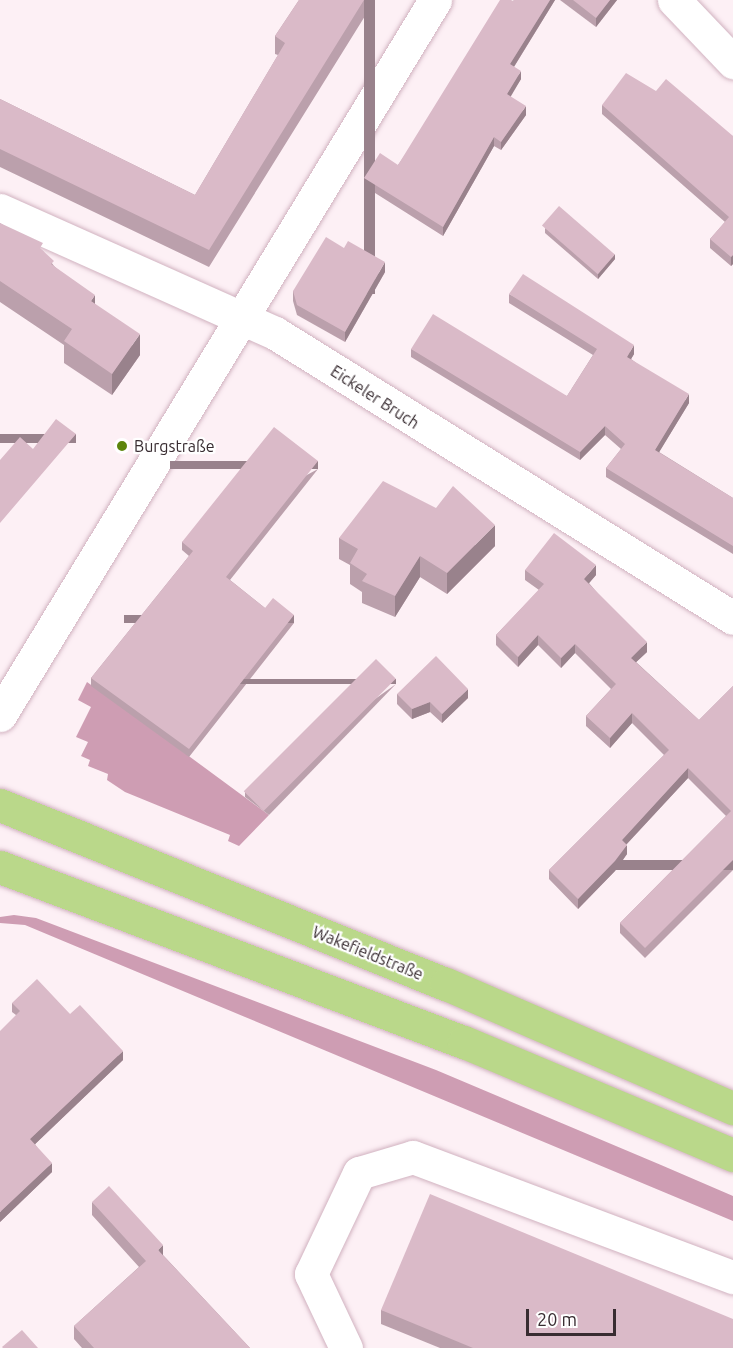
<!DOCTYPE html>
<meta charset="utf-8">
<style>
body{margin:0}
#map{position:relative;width:733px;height:1348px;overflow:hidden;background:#fdf0f5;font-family:Ubuntu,sans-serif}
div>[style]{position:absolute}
.forest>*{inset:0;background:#ce9db3}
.roads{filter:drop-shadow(0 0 2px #d1b2c0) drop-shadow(0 0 2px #d1b2c0)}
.minor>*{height:33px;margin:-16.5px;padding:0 16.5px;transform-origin:16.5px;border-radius:16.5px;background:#fff}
.major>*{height:33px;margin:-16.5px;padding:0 16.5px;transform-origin:16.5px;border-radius:16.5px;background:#bad88a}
.wall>*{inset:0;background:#bba0ac}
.shaded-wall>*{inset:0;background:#99828c;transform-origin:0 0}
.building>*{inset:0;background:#dabac8;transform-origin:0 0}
.dots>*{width:16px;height:16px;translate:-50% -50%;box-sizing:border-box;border:3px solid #fff;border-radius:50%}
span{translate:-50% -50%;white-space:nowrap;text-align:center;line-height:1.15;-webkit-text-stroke:4.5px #fff;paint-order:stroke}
.street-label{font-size:16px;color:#382c31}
.poi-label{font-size:16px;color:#382c31}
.left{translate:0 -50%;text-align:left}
.scale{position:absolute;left:526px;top:1309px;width:90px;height:27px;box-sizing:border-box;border:3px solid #382c31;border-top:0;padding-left:8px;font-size:18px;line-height:21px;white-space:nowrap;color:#382c31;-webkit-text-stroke:4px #fff;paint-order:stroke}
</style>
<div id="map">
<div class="forest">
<div style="clip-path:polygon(87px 682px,167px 740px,269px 815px,239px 846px,228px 841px,230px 835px,125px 792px,107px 780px,108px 774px,88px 766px,90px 760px,81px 756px,88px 742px,76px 737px,91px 707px,78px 700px)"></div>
<div style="clip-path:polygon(14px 915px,36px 918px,436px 1070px,661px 1165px,733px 1196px,733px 1221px,25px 925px,0 923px,0 917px)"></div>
</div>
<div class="roads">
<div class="minor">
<div style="left:674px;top:0;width:86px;rotate:46.4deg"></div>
<div style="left:0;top:210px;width:301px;rotate:24.1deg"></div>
<div style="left:275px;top:333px;width:539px;rotate:31.89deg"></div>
<div style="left:0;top:715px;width:837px;rotate:-58.68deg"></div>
<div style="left:346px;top:1348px;width:82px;rotate:-115.3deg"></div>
<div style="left:311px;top:1274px;width:112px;rotate:-64.6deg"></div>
<div style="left:359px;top:1173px;width:56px;rotate:-16.5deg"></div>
<div style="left:413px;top:1157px;width:342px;rotate:20.6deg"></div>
</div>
<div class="major">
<div style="left:0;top:805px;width:481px;rotate:21.9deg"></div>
<div style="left:446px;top:984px;width:313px;rotate:23.4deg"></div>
<div style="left:0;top:867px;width:496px;rotate:20.7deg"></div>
<div style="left:464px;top:1042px;width:292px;rotate:22.8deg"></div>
</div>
</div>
<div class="wall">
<div style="clip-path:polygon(299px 0,375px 0,209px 267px,0 167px,0 99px,195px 195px,278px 55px,275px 54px,275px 36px)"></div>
<div style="clip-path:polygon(514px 0,555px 0,514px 67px,521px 79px,510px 96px,526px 115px,501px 150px,494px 146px,443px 236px,364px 186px,364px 178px,398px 165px)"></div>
<div style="clip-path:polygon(560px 0,617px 0,596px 27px)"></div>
<div style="clip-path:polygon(602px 105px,733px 136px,733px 264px,731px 266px,710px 248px,710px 239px,725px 222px,602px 114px)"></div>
<div style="clip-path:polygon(0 223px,43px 251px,54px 266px,95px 304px,140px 355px,112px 395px,64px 363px,64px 345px,0 302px)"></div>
<div style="clip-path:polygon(545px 228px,615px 259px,598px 279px,545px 233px)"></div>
<div style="clip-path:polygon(385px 272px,345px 342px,297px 315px,293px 301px,293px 291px)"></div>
<div style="clip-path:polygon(509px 294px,634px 354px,631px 359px,689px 403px,659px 452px,733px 498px,733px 554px,606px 477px,606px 468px,621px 449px,605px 435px,580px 460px,411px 357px,411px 349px,567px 396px,593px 355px,509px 303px)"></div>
<div style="clip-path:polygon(318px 469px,230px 580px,265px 608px,294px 623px,189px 757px,91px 686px,91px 678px,189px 556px,182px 550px,182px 542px)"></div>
<div style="clip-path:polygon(339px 538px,495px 546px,447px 594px,420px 577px,395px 617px,362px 603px,362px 592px,350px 584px,350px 565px,339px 559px)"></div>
<div style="clip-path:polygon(525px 570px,596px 575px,589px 583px,647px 652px,636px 662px,699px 720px,733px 686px,733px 870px,645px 958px,620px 933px,620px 923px,726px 816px,688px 778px,626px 845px,627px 854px,615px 871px,578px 909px,549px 879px,549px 870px,664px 755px,632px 723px,610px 748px,586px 726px,586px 716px,611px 689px,575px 653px,561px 668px,538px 645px,518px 667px,496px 645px,496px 635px,539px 590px,525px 580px)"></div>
<div style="clip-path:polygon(396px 684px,269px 815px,245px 797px,245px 792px)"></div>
<div style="clip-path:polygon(397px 694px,468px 698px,442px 723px,430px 712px,412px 719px,397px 704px)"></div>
<div style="clip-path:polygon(12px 1003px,70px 1014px,123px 1060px,35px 1144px,52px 1172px,0 1222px,16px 1015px,12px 1012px)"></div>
<div style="clip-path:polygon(92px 1202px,163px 1255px,250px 1348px,82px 1348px,74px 1339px,74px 1326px,139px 1267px,92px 1215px)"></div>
<div style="clip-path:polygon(381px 1310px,733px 1348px,440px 1348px,381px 1324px)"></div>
</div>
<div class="shaded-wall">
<div style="left:364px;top:0;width:11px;height:294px"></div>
<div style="clip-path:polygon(550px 0,555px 0,510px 73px,510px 64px)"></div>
<div style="clip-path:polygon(610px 0,617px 0,596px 27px,596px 18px)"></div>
<div style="clip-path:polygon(521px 71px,521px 79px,507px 103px,507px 94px)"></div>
<div style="clip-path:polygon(526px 106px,526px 115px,501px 150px,501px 142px)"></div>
<div style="clip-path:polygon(494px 137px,494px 146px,443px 236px,443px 227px)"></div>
<div style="clip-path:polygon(615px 254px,615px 259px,598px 279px,598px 274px)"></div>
<div style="clip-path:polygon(733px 255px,733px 264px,731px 266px,731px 257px)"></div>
<div style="clip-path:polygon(385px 262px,385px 272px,345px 342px,345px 332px)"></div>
<div style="clip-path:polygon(95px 295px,95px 316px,91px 301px)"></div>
<div style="clip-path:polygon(140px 334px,140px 355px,112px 395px,112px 374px)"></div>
<div style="clip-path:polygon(634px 345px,634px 354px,627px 366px,627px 357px)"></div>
<div style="clip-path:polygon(689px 394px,689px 403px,655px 459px,655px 450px)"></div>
<div style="clip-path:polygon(605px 426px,605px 435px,580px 460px,580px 452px)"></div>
<div style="left:76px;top:434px;width:9px;height:117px;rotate:90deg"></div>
<div style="left:318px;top:461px;width:8px;height:148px;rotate:90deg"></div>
<div style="clip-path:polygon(495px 525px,495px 546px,447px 594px,447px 573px)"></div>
<div style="clip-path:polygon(420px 556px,420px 577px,395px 617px,395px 596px)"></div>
<div style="clip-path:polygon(596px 565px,596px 575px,584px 589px,584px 579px)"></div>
<div style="left:294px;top:615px;width:8px;height:170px;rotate:90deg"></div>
<div style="clip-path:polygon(538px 635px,538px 645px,518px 667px,518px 657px)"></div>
<div style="clip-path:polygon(647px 642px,647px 652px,631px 667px,631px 658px)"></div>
<div style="clip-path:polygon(575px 644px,575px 653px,561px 668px,561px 658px)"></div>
<div style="left:396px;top:679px;width:5px;height:182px;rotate:90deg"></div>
<div style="clip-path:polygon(468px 689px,468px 698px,442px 723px,442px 714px)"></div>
<div style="clip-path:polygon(430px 702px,430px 712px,412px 719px,412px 709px)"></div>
<div style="clip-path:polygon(632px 713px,632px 723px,610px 748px,610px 738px)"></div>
<div style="clip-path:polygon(688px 768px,688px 778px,622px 849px,622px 840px)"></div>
<div style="clip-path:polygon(627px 845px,627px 854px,615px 871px,578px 909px,578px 899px)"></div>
<div style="left:733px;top:860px;width:10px;height:124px;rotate:90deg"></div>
<div style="clip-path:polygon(123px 1051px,123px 1060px,30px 1149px,30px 1139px)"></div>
<div style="clip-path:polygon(52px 1163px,52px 1172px,0 1222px,0 1212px)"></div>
<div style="clip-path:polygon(163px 1245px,163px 1258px,158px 1250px)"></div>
</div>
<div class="building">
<div style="clip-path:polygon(299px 0,364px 0,209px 250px,0 149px,0 99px,195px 195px,285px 43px,275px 36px)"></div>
<div style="clip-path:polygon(500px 0,511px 0,513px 1px,514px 0,550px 0,510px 64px,521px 71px,507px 94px,526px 106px,501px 142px,494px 137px,443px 227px,364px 178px,380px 153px,398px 165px)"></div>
<div style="clip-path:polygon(573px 0,610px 0,596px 18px)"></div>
<div style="clip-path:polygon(626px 73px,656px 91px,666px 79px,733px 136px,733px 255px,731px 257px,710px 239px,729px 217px,602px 105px)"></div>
<div style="left:559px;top:206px;width:74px;height:26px;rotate:41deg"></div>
<div style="clip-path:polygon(0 223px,43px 243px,40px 248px,54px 261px,51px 264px,95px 295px,91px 301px,140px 334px,112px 374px,64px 341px,72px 329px,0 281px)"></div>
<div style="clip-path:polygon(326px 237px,344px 248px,348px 241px,385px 262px,345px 332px,297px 305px,293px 291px)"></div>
<div style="clip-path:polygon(523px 274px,634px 345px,627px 357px,689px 394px,655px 450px,733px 498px,733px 546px,606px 468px,625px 444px,605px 426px,580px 452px,411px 349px,433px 314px,567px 396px,597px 349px,509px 294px)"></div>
<div style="clip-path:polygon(56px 419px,76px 434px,0 523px,0 460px,20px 437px,33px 449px)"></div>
<div style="clip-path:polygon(274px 427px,318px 461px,226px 577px,265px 608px,273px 598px,294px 615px,189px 749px,91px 678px,193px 551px,182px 542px)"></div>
<div style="clip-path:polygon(383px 481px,436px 508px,453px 486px,495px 525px,447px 573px,420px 556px,395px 596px,362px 581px,367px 574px,350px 563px,358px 549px,339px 538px)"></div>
<div style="clip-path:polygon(554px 533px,596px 565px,584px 579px,647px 642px,631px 658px,699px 720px,733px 686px,733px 860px,645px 948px,620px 923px,731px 811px,688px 768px,622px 840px,627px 845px,615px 861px,578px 899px,549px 870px,669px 750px,632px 713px,610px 738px,586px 716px,616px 684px,575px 644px,561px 658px,538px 635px,518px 657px,496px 635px,544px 584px,525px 570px)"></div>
<div style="clip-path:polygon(436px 656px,468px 689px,442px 714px,430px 702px,412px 709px,397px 694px)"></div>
<div style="left:376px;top:659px;width:28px;height:187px;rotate:45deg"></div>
<div style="clip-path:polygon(37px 979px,70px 1014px,80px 1005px,123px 1051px,30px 1139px,52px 1163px,0 1212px,0 1031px,20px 1011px,12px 1003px)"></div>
<div style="clip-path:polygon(109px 1186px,163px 1245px,158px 1250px,250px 1348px,94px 1348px,74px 1326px,146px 1261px,92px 1202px)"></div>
<div style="clip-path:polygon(430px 1194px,733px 1319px,733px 1348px,473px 1348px,381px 1310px)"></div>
<div style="clip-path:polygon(22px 1330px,38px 1348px,3px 1348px,2px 1347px)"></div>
</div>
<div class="dots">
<div style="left:122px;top:446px;background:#5c850c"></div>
</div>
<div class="street-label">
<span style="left:375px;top:397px;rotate:33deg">Eickeler Bruch</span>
<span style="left:368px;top:953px;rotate:22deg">Wakefieldstraße</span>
</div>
<div class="poi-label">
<span class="left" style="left:134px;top:446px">Burgstraße</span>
</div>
<div class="scale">20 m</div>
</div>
